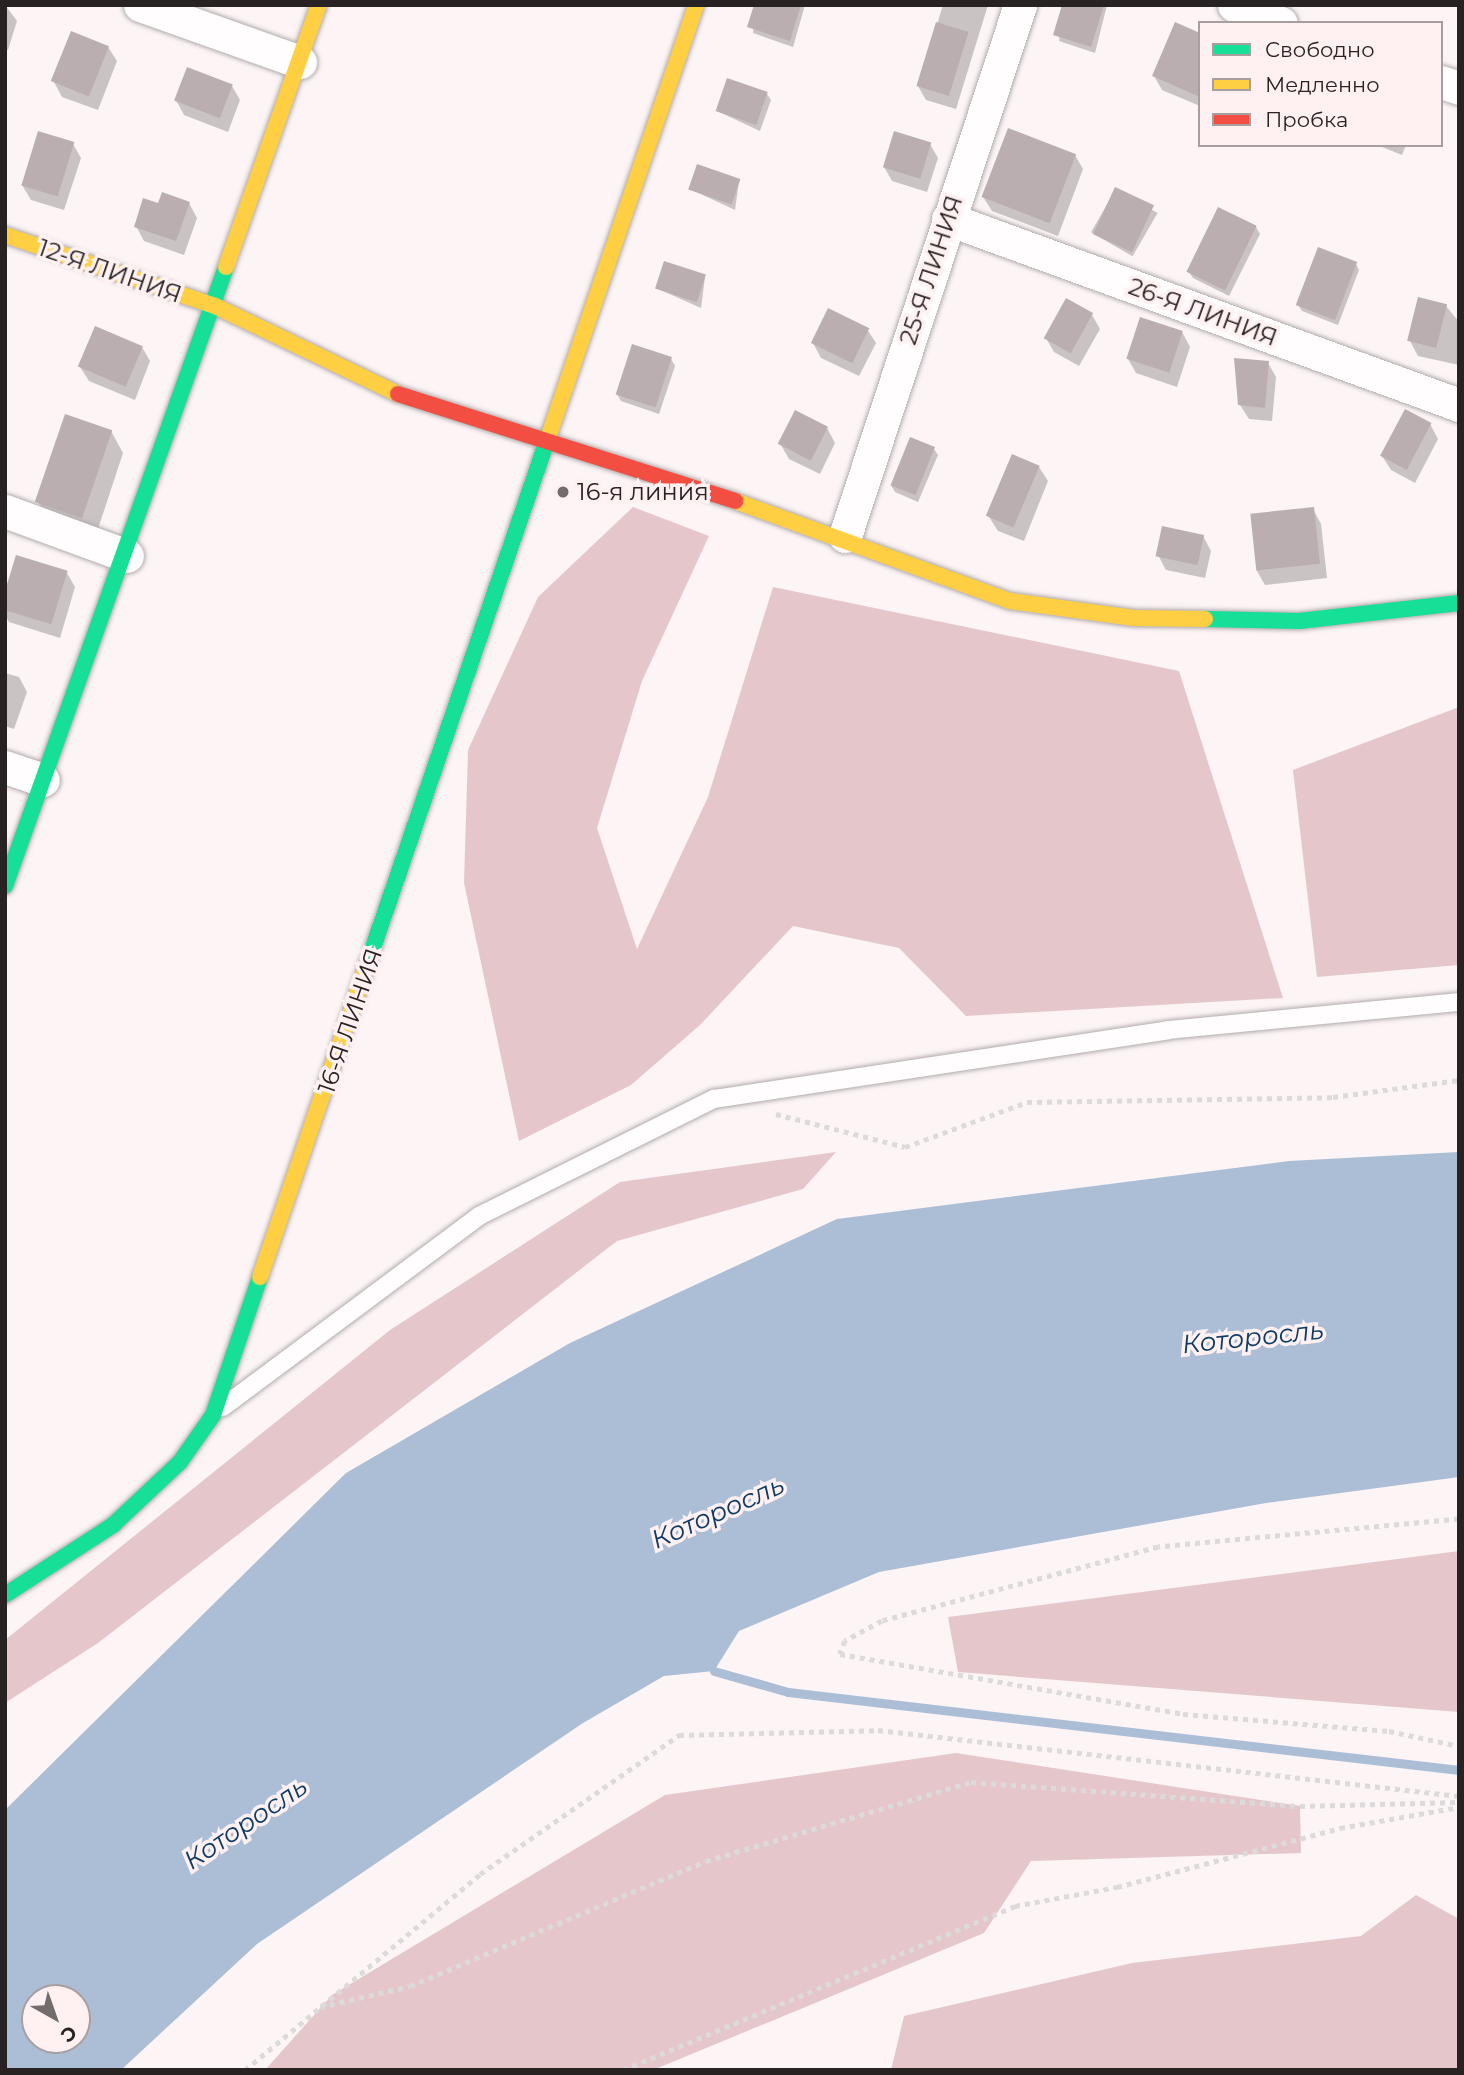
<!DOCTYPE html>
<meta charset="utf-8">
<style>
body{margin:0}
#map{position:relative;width:1464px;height:2075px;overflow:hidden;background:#fcf4f5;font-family:Montserrat,sans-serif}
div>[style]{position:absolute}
.forest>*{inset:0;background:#e5c7cb}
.water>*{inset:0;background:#acbed5}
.shadow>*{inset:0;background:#0003;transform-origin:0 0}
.stream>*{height:9px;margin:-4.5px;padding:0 4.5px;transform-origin:4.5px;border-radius:4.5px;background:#acbed5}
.building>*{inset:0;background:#bbaeb0;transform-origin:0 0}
.path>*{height:4.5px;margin-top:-2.25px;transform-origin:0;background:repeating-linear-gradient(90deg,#dddadb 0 5px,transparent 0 10px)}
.roads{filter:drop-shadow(0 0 2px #b1abab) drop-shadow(0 0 2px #b1abab)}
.lane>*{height:18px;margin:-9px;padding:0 9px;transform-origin:9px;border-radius:9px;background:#fffdfe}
.street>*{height:33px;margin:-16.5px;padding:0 16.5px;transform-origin:16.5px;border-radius:16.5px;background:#fffdfe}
.fast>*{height:16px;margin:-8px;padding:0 8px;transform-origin:8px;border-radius:8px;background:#16e098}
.slow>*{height:16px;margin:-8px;padding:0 8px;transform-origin:8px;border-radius:8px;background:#ffcf43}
.jam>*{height:16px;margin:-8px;padding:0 8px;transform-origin:8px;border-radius:8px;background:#f24e42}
.dots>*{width:19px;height:19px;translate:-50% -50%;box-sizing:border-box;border:4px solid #fff1f2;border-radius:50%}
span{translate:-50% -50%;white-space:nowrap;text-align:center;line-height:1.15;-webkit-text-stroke:7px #fff1f2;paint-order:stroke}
.street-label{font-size:24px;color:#282222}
.poi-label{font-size:24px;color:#282222}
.left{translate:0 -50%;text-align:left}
.water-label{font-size:26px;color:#0c3b65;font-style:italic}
.frame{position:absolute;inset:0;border:7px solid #282222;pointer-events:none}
.legend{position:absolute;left:1198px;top:21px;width:245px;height:126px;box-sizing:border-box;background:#fff1f2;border:2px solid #a99e9f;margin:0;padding:9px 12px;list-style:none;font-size:21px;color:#282222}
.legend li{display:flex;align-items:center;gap:14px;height:35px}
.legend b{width:35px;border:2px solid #a99e9f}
.north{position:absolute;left:21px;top:1984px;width:70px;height:70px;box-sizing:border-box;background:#fff1f2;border:2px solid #a99e9f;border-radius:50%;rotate:140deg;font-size:19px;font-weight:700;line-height:28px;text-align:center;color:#282222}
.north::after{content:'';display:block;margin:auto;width:24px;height:32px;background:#726c6c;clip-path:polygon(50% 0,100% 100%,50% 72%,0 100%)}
</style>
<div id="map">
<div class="forest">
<div style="clip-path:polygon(633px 507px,709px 536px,642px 681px,597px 828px,637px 949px,708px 797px,773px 587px,1179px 671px,1283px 998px,966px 1016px,899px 948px,793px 926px,700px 1025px,631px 1085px,519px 1141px,464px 883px,468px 750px,538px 597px)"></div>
<div style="clip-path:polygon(1459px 707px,1459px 965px,1317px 977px,1293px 770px)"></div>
<div style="clip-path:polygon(836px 1152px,803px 1189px,617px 1241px,98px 1643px,5px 1703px,5px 1640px,390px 1330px,620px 1182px)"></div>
<div style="clip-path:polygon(1459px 1551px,1459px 1712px,958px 1672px,948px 1617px)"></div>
<div style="clip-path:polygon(956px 1753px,1300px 1806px,1301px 1853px,1031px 1861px,984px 1933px,653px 2070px,265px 2070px,332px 1995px,665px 1795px)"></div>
<div style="clip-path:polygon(1416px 1895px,1459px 1919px,1459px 2070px,891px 2070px,904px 2016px,1132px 1963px,1361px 1936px)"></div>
</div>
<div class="water">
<div style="clip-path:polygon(evenodd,1459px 1152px,1459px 1477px,1266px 1503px,879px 1572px,739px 1631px,714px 1671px,664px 1676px,583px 1723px,257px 1944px,121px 2070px,5px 2070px,5px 1810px,346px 1473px,570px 1343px,837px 1219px,1289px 1161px,1459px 1152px,35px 1998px,77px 1998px,77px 2040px,35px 2040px,35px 1998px)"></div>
</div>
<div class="shadow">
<div style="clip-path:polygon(5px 5px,17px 21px,8px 50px,5px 49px)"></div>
<div style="clip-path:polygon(756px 5px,805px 5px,793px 47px,753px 33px)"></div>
<div style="clip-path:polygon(943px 5px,988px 5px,956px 109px,926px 100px,918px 86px)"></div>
<div style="clip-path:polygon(1064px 5px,1107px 5px,1095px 53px,1059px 41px)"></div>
<div style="clip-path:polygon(1200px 35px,1200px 106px,1162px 90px,1154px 76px)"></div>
<div style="clip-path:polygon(108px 47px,117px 61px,98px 110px,62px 97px,54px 82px)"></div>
<div style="clip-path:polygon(232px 86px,240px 100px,228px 132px,184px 115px,176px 100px)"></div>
<div style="clip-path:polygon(767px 94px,771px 100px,760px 131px,717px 111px)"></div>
<div style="clip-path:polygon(73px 144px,81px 158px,64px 210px,31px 200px,22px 185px)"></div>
<div style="clip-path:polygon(930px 144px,938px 158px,927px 192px,892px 181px,884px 167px)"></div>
<div style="clip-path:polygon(1377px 145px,1406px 145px,1402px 155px)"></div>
<div style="clip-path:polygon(1075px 155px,1083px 169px,1058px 236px,992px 211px,983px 197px)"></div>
<div style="clip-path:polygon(739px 181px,735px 210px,690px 189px)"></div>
<div style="left:1116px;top:189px;width:48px;height:50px;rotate:30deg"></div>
<div style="clip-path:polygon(189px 203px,197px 218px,184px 255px,144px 241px,136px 226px,159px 205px)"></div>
<div style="clip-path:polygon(1256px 227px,1260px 234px,1229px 296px,1193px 278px,1189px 272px)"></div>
<div style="clip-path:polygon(1356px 264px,1359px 270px,1338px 325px,1302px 311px,1298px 305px)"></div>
<div style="clip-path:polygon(705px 277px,701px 308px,656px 288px)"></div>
<div style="clip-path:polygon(1446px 306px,1459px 322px,1459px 365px,1418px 356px,1410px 341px)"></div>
<div style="clip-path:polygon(1092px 315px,1100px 329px,1079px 366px,1054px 352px,1046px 338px)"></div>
<div style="clip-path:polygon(867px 329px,876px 343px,859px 376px,821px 358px,813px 343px)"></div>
<div style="clip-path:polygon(1182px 332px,1190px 347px,1177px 387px,1136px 373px,1128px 359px)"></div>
<div style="clip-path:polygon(142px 347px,150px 361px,135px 400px,89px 381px,80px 367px)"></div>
<div style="clip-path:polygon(671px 359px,675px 366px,659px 414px,621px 401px,617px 394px)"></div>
<div style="clip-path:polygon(1268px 363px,1276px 377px,1272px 421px,1249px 419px,1240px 405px)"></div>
<div style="clip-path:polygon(1430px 424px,1438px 439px,1415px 483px,1391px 470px,1382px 456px)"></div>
<div style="clip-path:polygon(827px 428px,835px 443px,820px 474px,789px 459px,781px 445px)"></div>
<div style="clip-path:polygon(111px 431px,123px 453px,95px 538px,50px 524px,38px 502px)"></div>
<div style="clip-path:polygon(934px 449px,938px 455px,918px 502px,895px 492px,891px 485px)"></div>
<div style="clip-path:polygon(1039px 467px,1048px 481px,1024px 541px,998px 531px,989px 517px)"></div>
<div style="clip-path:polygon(1313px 509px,1321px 524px,1327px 578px,1265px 585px,1257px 571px,1251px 516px)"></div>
<div style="clip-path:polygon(1203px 536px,1211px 551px,1205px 578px,1166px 570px,1158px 555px)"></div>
<div style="clip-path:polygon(17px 558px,67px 573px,75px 587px,60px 638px,9px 622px,5px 615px)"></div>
<div style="clip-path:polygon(5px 673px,19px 677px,27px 692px,14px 729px,5px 726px)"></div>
</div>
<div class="stream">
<div style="left:714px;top:1671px;width:77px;rotate:15.8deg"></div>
<div style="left:788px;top:1692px;width:676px;rotate:6.63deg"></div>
</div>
<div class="building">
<div style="clip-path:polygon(754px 5px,801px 5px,790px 41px,747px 27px)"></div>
<div style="clip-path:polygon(1062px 5px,1104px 5px,1091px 47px,1053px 35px)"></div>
<div style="left:936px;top:22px;width:34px;height:67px;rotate:17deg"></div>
<div style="clip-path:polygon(1175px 22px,1200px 33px,1200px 97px,1152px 76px)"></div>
<div style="left:71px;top:31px;width:41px;height:54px;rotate:22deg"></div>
<div style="left:187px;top:67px;width:49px;height:36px;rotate:21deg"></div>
<div style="left:727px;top:78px;width:43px;height:35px;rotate:19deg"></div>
<div style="left:1008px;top:128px;width:73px;height:74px;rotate:21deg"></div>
<div style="left:38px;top:131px;width:38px;height:57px;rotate:17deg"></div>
<div style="left:894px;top:131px;width:39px;height:38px;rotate:17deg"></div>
<div style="left:697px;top:164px;width:46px;height:27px;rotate:19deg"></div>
<div style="left:1115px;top:187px;width:43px;height:52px;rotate:25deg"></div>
<div style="clip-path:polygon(162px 192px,190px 202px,176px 241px,134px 227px,143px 198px,158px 203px)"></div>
<div style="left:1218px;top:207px;width:43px;height:72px;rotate:26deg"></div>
<div style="left:1318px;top:247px;width:42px;height:62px;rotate:21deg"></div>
<div style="left:664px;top:261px;width:44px;height:29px;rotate:18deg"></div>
<div style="left:1418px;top:297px;width:30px;height:45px;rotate:14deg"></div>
<div style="left:1066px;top:298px;width:31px;height:46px;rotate:29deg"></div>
<div style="left:828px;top:308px;width:46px;height:39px;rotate:26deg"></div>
<div style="left:1140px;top:317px;width:45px;height:44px;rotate:18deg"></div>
<div style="left:95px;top:326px;width:52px;height:44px;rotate:23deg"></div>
<div style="left:632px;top:344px;width:42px;height:53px;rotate:18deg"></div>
<div style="clip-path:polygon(1234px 358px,1269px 361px,1265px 408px,1238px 405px)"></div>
<div style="left:1405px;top:409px;width:30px;height:53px;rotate:28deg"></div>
<div style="left:795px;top:410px;width:37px;height:38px;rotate:27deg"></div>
<div style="left:65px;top:414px;width:50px;height:93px;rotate:19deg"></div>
<div style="left:910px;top:437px;width:27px;height:52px;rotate:22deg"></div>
<div style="left:1012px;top:454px;width:30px;height:67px;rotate:23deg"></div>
<div style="left:1314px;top:507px;width:57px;height:64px;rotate:84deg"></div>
<div style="left:1162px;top:526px;width:43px;height:31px;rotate:12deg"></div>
<div style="left:16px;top:555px;width:54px;height:56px;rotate:17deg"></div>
</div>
<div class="path">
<div style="left:776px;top:1114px;width:133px;rotate:14.3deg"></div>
<div style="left:905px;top:1147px;width:130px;rotate:-20.2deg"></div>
<div style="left:1027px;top:1102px;width:306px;rotate:-0.9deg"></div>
<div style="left:1333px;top:1097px;width:127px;rotate:-7.7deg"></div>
<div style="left:1459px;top:1519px;width:302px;rotate:174.7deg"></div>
<div style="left:1158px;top:1547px;width:286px;rotate:165deg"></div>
<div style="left:882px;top:1621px;width:42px;rotate:151.6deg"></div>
<div style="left:845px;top:1641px;width:14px;rotate:111deg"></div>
<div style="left:840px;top:1654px;width:348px;rotate:9.9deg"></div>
<div style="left:1183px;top:1714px;width:207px;rotate:4.7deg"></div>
<div style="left:1389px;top:1731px;width:72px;rotate:12.1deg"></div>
<div style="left:320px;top:2007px;width:92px;rotate:-13.1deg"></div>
<div style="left:410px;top:1986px;width:321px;rotate:-22.9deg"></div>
<div style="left:706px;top:1861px;width:277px;rotate:-16.6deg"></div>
<div style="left:971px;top:1782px;width:330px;rotate:4.2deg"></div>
<div style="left:1300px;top:1806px;width:159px;rotate:-1.4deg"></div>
<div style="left:245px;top:2070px;width:306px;rotate:-39.8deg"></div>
<div style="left:480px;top:1874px;width:243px;rotate:-34.9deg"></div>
<div style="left:679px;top:1735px;width:199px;rotate:-1.4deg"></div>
<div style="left:878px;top:1730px;width:585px;rotate:6.48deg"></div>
<div style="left:623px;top:2070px;width:425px;rotate:-22.7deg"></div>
<div style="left:1015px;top:1906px;width:104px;rotate:-10.6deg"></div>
<div style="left:1117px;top:1887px;width:231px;rotate:-14.8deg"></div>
<div style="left:1340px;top:1828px;width:121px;rotate:-10deg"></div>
</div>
<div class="roads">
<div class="lane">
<div style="left:223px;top:1407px;width:319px;rotate:-36.7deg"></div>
<div style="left:479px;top:1216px;width:263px;rotate:-26.5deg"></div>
<div style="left:714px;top:1099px;width:459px;rotate:-8.6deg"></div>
<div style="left:1168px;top:1030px;width:292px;rotate:-5.5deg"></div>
</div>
<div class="street">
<div style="left:140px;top:5px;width:170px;rotate:19.6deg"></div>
<div style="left:1234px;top:5px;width:50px;rotate:21deg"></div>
<div style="left:1441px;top:82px;width:19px;rotate:18deg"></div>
<div style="left:948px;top:219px;width:544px;rotate:20deg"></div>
<div style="left:5px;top:511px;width:130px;rotate:20.2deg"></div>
<div style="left:845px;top:536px;width:559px;rotate:-71.76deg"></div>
<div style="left:5px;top:767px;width:40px;rotate:18.9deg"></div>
</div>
<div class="fast">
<div style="left:1205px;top:619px;width:94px;rotate:1.2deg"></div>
<div style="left:1299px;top:621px;width:161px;rotate:-6.4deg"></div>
<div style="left:5px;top:886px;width:657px;rotate:-70.35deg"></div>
<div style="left:365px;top:971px;width:570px;rotate:-71.06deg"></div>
<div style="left:5px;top:1595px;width:129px;rotate:-32.9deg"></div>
<div style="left:113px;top:1525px;width:92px;rotate:-43.2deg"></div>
<div style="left:180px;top:1462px;width:57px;rotate:-54.9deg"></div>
<div style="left:213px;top:1415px;width:146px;rotate:-71.2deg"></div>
</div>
<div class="slow">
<div style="left:5px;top:235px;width:222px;rotate:18.7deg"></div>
<div style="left:215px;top:306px;width:203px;rotate:25.7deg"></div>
<div style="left:226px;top:267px;width:278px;rotate:-70.5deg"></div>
<div style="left:550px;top:432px;width:451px;rotate:-71.1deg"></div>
<div style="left:735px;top:501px;width:293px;rotate:20deg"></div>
<div style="left:1010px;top:601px;width:125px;rotate:7.8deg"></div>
<div style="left:1134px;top:618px;width:71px;rotate:0.8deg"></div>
<div style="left:260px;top:1277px;width:324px;rotate:-71.1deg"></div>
</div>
<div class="jam">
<div style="left:398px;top:394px;width:354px;rotate:17.6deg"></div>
</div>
</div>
<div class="dots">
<div style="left:563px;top:492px;background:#726c6c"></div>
</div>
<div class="street-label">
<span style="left:931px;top:270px;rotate:-72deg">25-Я ЛИНИЯ</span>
<span style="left:110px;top:271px;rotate:19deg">12-Я ЛИНИЯ</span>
<span style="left:1203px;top:312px;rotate:20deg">26-Я ЛИНИЯ</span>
<span style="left:350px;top:1021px;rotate:-71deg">16-Я ЛИНИЯ</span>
</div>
<div class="poi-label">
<span class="left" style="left:577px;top:492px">16-я линия</span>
</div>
<div class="water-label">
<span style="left:1253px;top:1338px;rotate:-6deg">Которосль</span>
<span style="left:718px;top:1513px;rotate:-24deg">Которосль</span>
<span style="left:246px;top:1824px;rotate:-34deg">Которосль</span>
</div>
<div class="frame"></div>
<ul class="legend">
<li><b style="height:9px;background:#16e098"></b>Свободно</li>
<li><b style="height:9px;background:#ffcf43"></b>Медленно</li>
<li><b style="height:9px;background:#f24e42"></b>Пробка</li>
</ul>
<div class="north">С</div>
</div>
